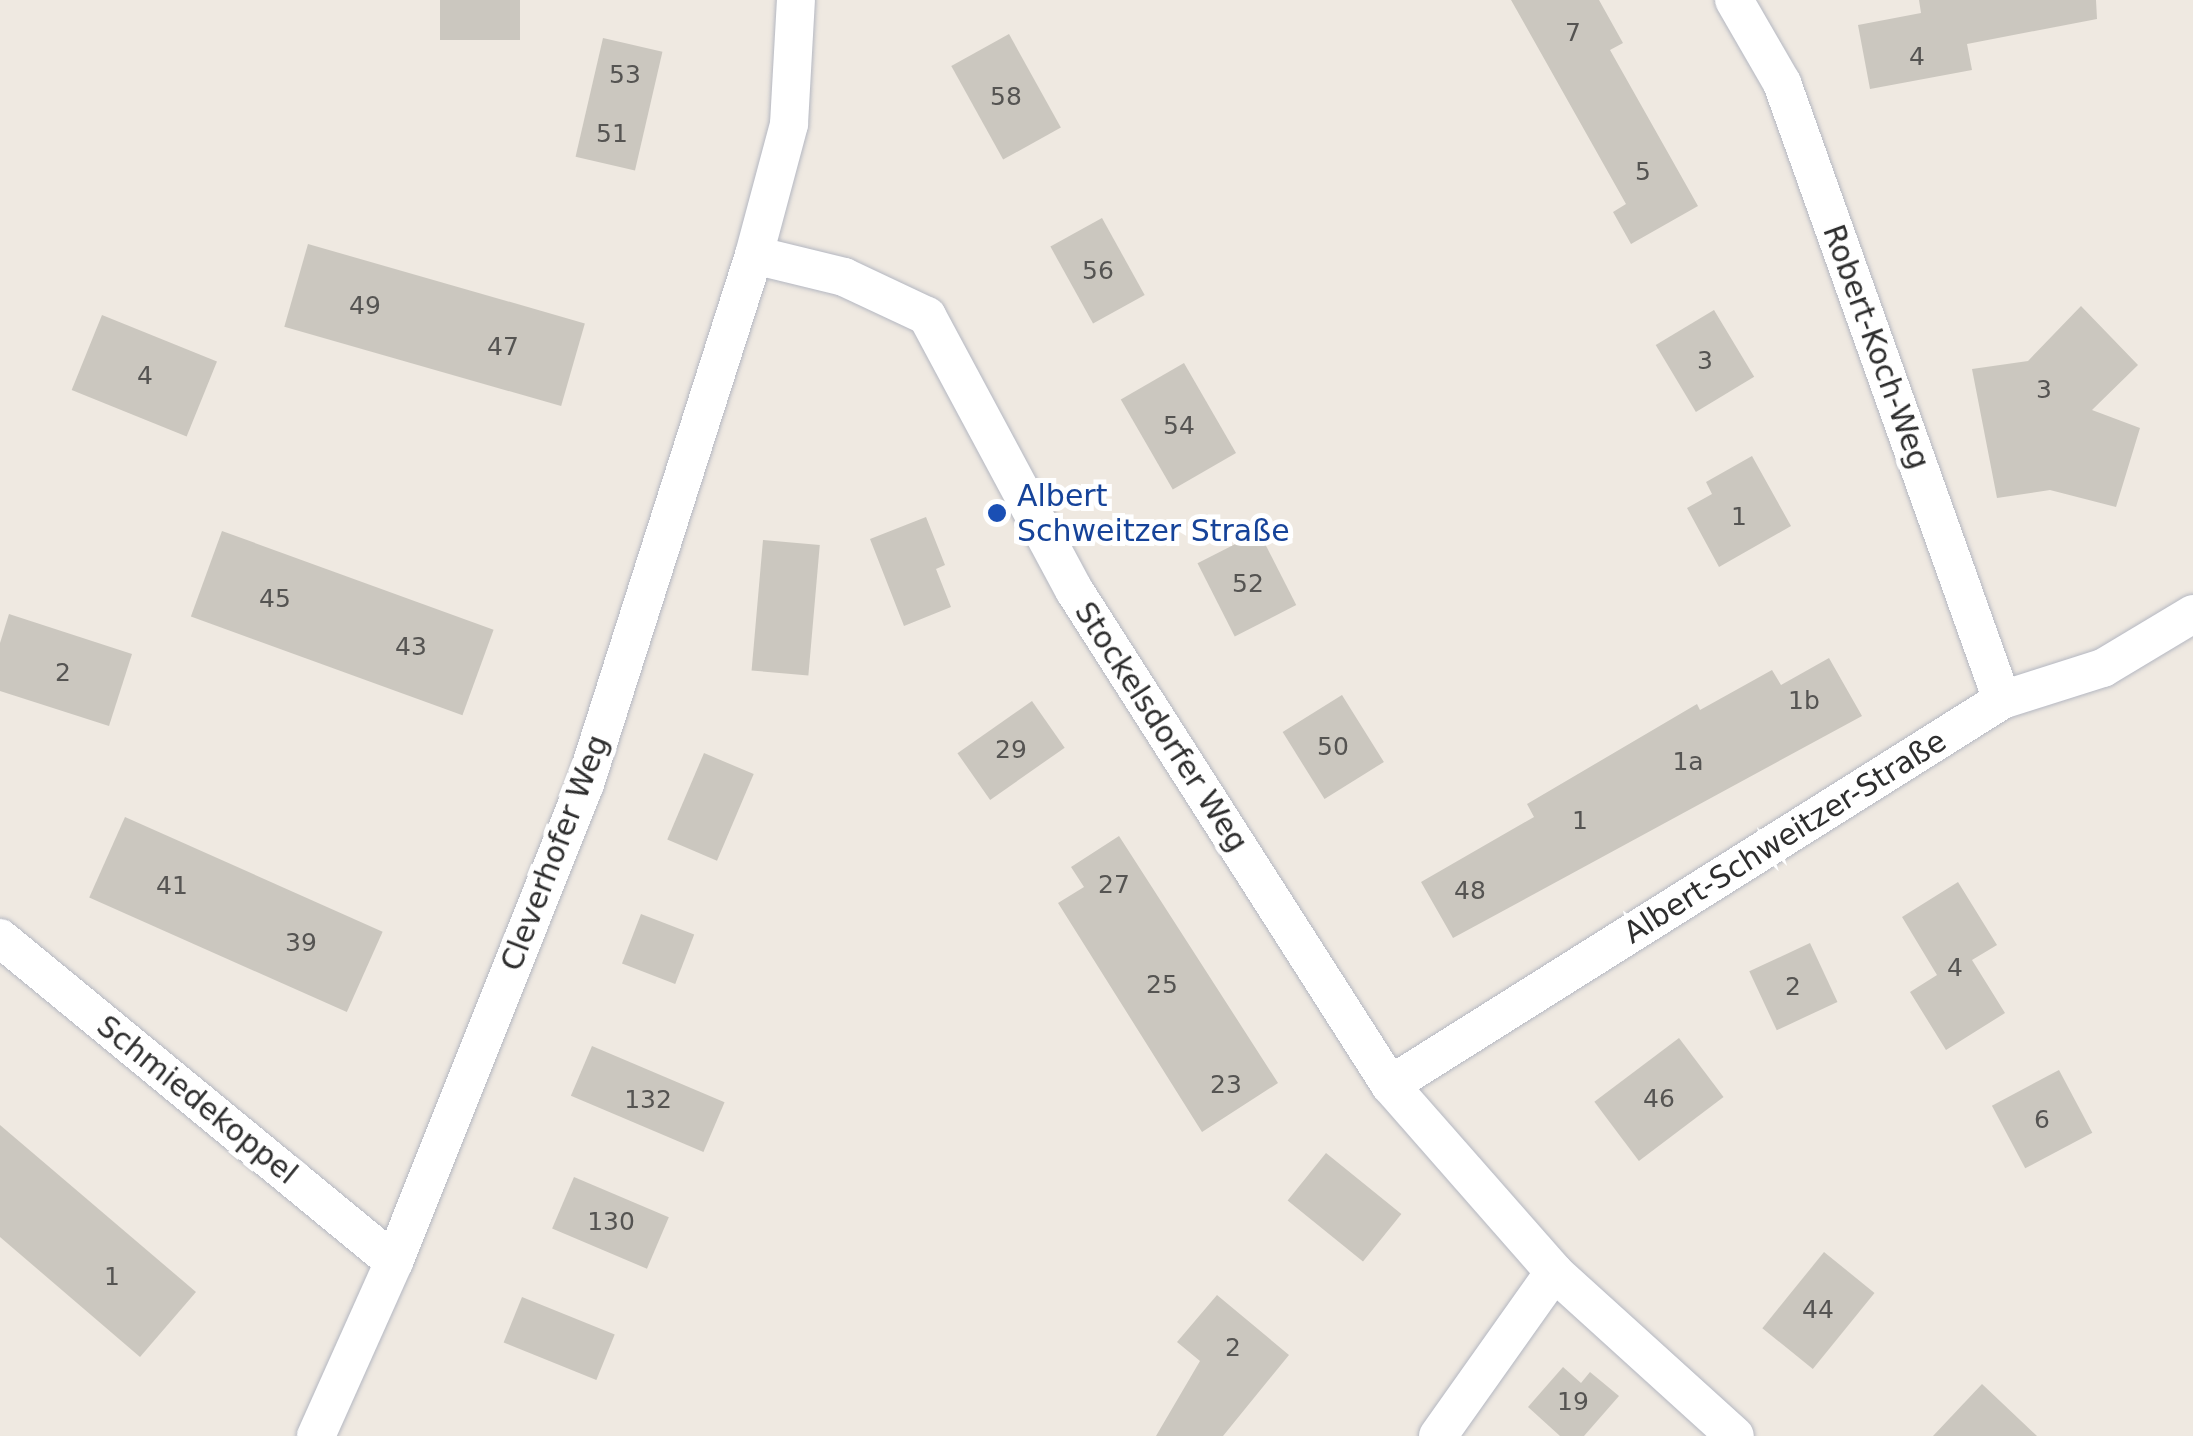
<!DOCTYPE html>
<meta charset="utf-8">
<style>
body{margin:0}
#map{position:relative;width:2193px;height:1436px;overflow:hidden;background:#efe9e1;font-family:"DejaVu Sans",sans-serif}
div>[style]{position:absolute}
.building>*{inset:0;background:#cbc7bf;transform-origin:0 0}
.roads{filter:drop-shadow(0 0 2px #b4b7c1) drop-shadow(0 0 2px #b4b7c1)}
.street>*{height:38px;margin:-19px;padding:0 19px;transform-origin:19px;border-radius:19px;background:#fff}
.dots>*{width:28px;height:28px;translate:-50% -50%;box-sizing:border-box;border:5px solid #fff;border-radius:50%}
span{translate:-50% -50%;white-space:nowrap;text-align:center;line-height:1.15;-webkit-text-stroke:10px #fff;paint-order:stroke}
.number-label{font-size:25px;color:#555452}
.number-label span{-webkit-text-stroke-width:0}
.street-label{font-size:30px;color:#2e2e2e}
.transit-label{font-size:30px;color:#164399}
.left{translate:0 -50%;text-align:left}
</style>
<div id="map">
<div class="building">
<div style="left:440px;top:0;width:80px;height:40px"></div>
<div style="clip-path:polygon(1511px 0,1599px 0,1623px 43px,1610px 50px,1698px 206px,1631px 244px,1613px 212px,1626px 204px)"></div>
<div style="clip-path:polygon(1919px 0,2096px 0,2097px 19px,1967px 44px,1972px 70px,1870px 89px,1858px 25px,1921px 13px)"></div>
<div style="left:1009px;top:34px;width:107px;height:66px;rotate:61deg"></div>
<div style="left:603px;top:38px;width:61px;height:122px;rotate:13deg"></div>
<div style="left:1102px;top:218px;width:88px;height:59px;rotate:61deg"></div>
<div style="left:308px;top:244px;width:288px;height:86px;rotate:16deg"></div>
<div style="clip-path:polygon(2081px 306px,2138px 365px,2092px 410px,2140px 428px,2116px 507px,2050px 490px,1997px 498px,1972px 369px,2028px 361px)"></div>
<div style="left:1714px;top:310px;width:78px;height:68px;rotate:59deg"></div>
<div style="left:102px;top:315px;width:124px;height:81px;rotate:22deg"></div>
<div style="left:1184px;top:363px;width:104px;height:73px;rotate:60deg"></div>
<div style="clip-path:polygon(1752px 456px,1791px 526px,1719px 567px,1687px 508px,1712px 494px,1706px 482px)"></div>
<div style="clip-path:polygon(926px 517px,945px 565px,936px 569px,951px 607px,904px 626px,870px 539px)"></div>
<div style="left:222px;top:531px;width:289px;height:91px;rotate:20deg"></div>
<div style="left:1259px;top:532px;width:82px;height:69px;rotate:63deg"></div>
<div style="left:763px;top:540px;width:57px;height:131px;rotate:5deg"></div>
<div style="clip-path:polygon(9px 614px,132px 654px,109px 726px,0 691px,0 643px)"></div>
<div style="clip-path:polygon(1829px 658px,1862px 716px,1453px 938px,1421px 882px,1534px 817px,1527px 804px,1697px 704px,1700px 710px,1772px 670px,1781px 685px)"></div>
<div style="left:1342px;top:695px;width:79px;height:70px;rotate:58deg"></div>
<div style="left:1032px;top:701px;width:57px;height:91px;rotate:55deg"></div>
<div style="left:704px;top:753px;width:54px;height:94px;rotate:23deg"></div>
<div style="left:125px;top:817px;width:282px;height:88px;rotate:24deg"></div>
<div style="clip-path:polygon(1119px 836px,1278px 1083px,1202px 1132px,1058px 903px,1084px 887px,1071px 867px)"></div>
<div style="clip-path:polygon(1958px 882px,1997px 945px,1972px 960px,2005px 1013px,1946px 1050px,1910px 992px,1937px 975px,1902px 917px)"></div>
<div style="left:641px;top:914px;width:57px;height:53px;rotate:21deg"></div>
<div style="left:1810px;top:943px;width:65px;height:67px;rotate:65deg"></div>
<div style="left:1679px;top:1038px;width:74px;height:106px;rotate:53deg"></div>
<div style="left:592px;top:1046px;width:144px;height:54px;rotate:23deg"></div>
<div style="left:2059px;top:1070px;width:71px;height:76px;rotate:62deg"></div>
<div style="clip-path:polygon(0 1125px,196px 1292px,140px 1357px,0 1237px)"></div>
<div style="left:1326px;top:1153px;width:97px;height:61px;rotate:39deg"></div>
<div style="left:574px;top:1177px;width:103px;height:56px;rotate:23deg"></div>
<div style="left:1824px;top:1252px;width:65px;height:98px;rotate:39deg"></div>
<div style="clip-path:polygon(1217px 1295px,1289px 1355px,1223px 1436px,1156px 1436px,1200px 1361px,1177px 1342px)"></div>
<div style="left:522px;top:1297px;width:100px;height:49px;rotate:22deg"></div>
<div style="clip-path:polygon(1563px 1367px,1581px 1383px,1590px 1372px,1619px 1396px,1584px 1436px,1560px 1436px,1528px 1407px)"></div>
<div style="clip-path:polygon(1982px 1384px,2037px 1436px,1933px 1436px)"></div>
</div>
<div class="roads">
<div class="street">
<div style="left:1734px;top:0;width:96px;rotate:60deg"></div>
<div style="left:1782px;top:83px;width:655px;rotate:70.38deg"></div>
<div style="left:754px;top:255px;width:93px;rotate:13.7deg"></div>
<div style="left:844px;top:277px;width:92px;rotate:25.2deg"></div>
<div style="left:927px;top:316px;width:311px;rotate:61.8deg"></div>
<div style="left:1074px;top:590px;width:587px;rotate:57.45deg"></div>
<div style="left:1390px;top:1085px;width:249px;rotate:48.7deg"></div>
<div style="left:1554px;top:1272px;width:244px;rotate:42.2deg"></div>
<div style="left:0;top:938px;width:510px;rotate:39.43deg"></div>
<div style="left:1390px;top:1085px;width:723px;rotate:-32.17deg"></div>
<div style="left:2002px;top:700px;width:106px;rotate:-17.6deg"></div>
<div style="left:2103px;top:668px;width:105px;rotate:-31deg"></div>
<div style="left:316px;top:1436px;width:191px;rotate:-65.9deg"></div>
<div style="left:394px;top:1262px;width:515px;rotate:-68.22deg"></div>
<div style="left:585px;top:784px;width:555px;rotate:-72.28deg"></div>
<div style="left:754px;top:255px;width:136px;rotate:-75deg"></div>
<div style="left:789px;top:124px;width:124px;rotate:-86.8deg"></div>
<div style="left:1438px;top:1436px;width:201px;rotate:-54.7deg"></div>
</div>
</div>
<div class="dots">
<div style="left:997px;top:513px;background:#1a4fb4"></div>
</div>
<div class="number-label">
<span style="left:1573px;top:33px">7</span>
<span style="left:1917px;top:57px">4</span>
<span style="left:625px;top:75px">53</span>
<span style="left:1006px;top:97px">58</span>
<span style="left:612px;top:134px">51</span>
<span style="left:1643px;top:172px">5</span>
<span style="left:1098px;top:271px">56</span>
<span style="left:365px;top:306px">49</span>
<span style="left:503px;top:347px">47</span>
<span style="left:1705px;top:361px">3</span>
<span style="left:145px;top:376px">4</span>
<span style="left:2044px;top:390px">3</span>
<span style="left:1179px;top:426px">54</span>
<span style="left:1739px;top:517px">1</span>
<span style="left:1248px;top:584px">52</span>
<span style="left:275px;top:599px">45</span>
<span style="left:411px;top:647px">43</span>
<span style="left:63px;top:673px">2</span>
<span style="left:1804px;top:701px">1b</span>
<span style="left:1333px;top:747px">50</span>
<span style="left:1011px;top:750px">29</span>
<span style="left:1688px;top:762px">1a</span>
<span style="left:1580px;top:821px">1</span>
<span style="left:1114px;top:885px">27</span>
<span style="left:172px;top:886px">41</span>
<span style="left:1470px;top:891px">48</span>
<span style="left:301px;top:943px">39</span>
<span style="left:1955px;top:968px">4</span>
<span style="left:1162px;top:985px">25</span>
<span style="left:1793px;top:987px">2</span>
<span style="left:1226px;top:1085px">23</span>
<span style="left:1659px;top:1099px">46</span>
<span style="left:648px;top:1100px">132</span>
<span style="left:2042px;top:1120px">6</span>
<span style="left:611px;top:1222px">130</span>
<span style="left:112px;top:1277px">1</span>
<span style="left:1818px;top:1310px">44</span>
<span style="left:1233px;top:1348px">2</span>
<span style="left:1573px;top:1402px">19</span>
</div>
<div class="street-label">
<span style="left:1876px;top:347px;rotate:70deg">Robert-Koch-Weg</span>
<span style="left:1161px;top:727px;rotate:57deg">Stockelsdorfer Weg</span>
<span style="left:1785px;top:837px;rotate:-32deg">Albert-Schweitzer-Straße</span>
<span style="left:555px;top:853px;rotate:-69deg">Cleverhofer Weg</span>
<span style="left:197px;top:1100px;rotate:39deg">Schmiedekoppel</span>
</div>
<div class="transit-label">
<span class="left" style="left:1017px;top:513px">Albert<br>Schweitzer Straße</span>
</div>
</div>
